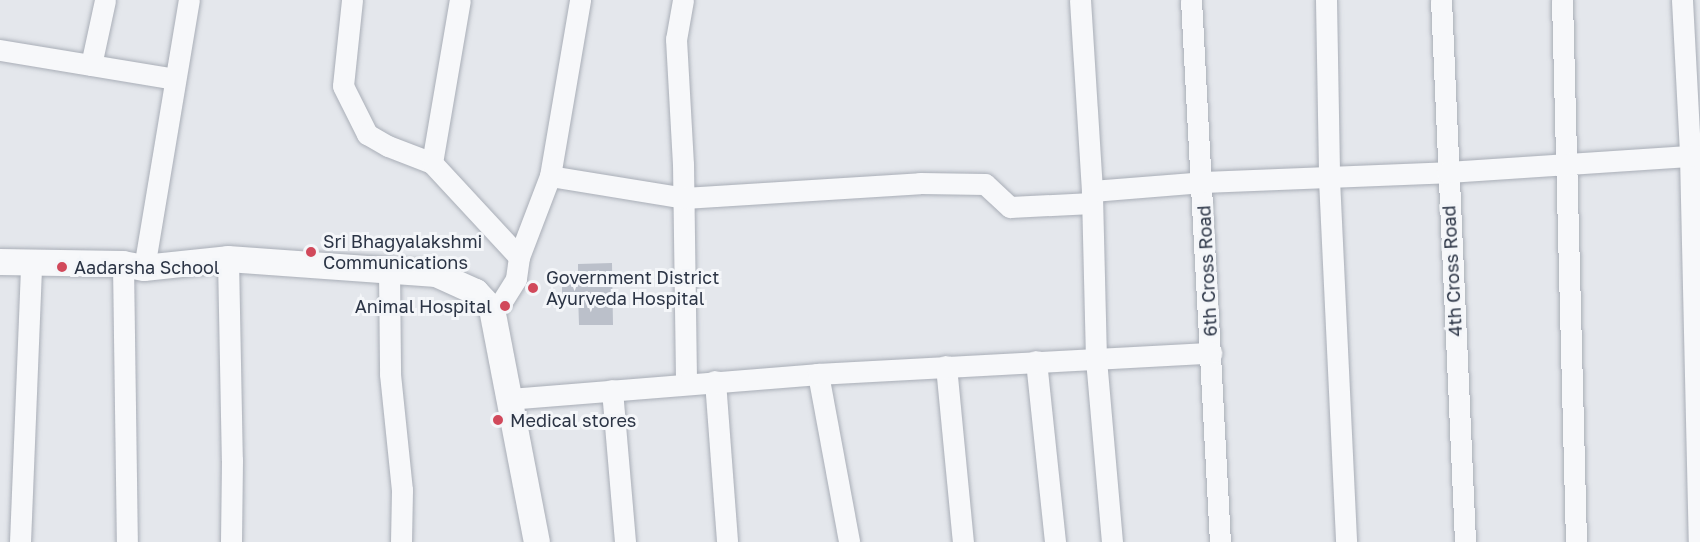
<!DOCTYPE html>
<style>
body{margin:0}
#map{position:relative;width:1700px;height:542px;overflow:hidden;background:#e4e7ec;font-family:"Golos Text",sans-serif}
div>[style]{position:absolute}
.building>*{inset:0;background:#bbc0ca}
.roads{filter:drop-shadow(0 0 2px #a9aeb7) drop-shadow(0 0 2px #a9aeb7)}
.minor>*{height:21px;margin:-10.5px;padding:0 10.5px;transform-origin:10.5px;border-radius:10.5px;background:#f7f8fa}
.tertiary>*{height:26px;margin:-13px;padding:0 13px;transform-origin:13px;border-radius:13px;background:#f7f8fa}
.dots>*{width:16px;height:16px;translate:-50% -50%;box-sizing:border-box;border:3px solid #f4f6f9;border-radius:50%}
span{translate:-50% -50%;white-space:nowrap;text-align:center;line-height:1.15;-webkit-text-stroke:6px #f4f6f9;paint-order:stroke}
.poi-label{font-size:18px;color:#2b3445}
.left{translate:0 -50%;text-align:left}
.right{translate:-100% -50%;text-align:right}
.street-label{font-size:18px;color:#2b3445}
</style>
<div id="map">
<div class="building">
<div style="clip-path:polygon(612px 263px,613px 325px,579px 325px,578px 294px,562px 295px,562px 283px,578px 282px,578px 264px)"></div>
</div>
<div class="roads">
<div class="minor">
<div style="left:352px;top:0;width:86px;rotate:96deg"></div>
<div style="left:343px;top:86px;width:54px;rotate:63.4deg"></div>
<div style="left:367px;top:134px;width:24px;rotate:30deg"></div>
<div style="left:388px;top:146px;width:47px;rotate:21.1deg"></div>
<div style="left:432px;top:163px;width:128px;rotate:47.2deg"></div>
<div style="left:519px;top:257px;width:22px;rotate:98deg"></div>
<div style="left:516px;top:279px;width:28px;rotate:122deg"></div>
<div style="left:501px;top:303px;width:11px;rotate:146deg"></div>
<div style="left:683px;top:0;width:40px;rotate:100deg"></div>
<div style="left:676px;top:39px;width:125px;rotate:86.8deg"></div>
<div style="left:683px;top:164px;width:220px;rotate:89.2deg"></div>
<div style="left:1080px;top:0;width:191px;rotate:86.4deg"></div>
<div style="left:1191px;top:0;width:543px;rotate:86.94deg"></div>
<div style="left:1326px;top:0;width:179px;rotate:89deg"></div>
<div style="left:1329px;top:179px;width:363px;rotate:87.3deg"></div>
<div style="left:1441px;top:0;width:543px;rotate:87.46deg"></div>
<div style="left:1562px;top:0;width:542px;rotate:88.52deg"></div>
<div style="left:1682px;top:0;width:155px;rotate:87deg"></div>
<div style="left:1690px;top:155px;width:387px;rotate:88.7deg"></div>
<div style="left:0;top:50px;width:177px;rotate:9.4deg"></div>
<div style="left:91px;top:65px;width:66px;rotate:-77.8deg"></div>
<div style="left:432px;top:163px;width:165px;rotate:-80.3deg"></div>
<div style="left:550px;top:176px;width:136px;rotate:9.3deg"></div>
<div style="left:684px;top:198px;width:236px;rotate:-3.6deg"></div>
<div style="left:920px;top:183px;width:65px;rotate:0.9deg"></div>
<div style="left:985px;top:184px;width:34px;rotate:43deg"></div>
<div style="left:1010px;top:207px;width:82px;rotate:-2.8deg"></div>
<div style="left:519px;top:257px;width:87px;rotate:-69.1deg"></div>
<div style="left:550px;top:176px;width:179px;rotate:-80.3deg"></div>
<div style="left:228px;top:259px;width:201px;rotate:88.9deg"></div>
<div style="left:232px;top:460px;width:82px;rotate:90.7deg"></div>
<div style="left:123px;top:264px;width:278px;rotate:89.2deg"></div>
<div style="left:144px;top:268px;width:272px;rotate:-80.5deg"></div>
<div style="left:389px;top:270px;width:104px;rotate:89.4deg"></div>
<div style="left:390px;top:374px;width:117px;rotate:84.1deg"></div>
<div style="left:402px;top:490px;width:52px;rotate:91.1deg"></div>
<div style="left:1036px;top:361px;width:182px;rotate:84deg"></div>
<div style="left:946px;top:366px;width:177px;rotate:84.5deg"></div>
<div style="left:818px;top:374px;width:171px;rotate:79.5deg"></div>
<div style="left:715px;top:381px;width:161px;rotate:85.7deg"></div>
<div style="left:612px;top:390px;width:153px;rotate:85.1deg"></div>
<div style="left:508px;top:399px;width:311px;rotate:-4.6deg"></div>
<div style="left:818px;top:374px;width:394px;rotate:-3.1deg"></div>
<div style="left:20px;top:542px;width:278px;rotate:-87.7deg"></div>
<div style="left:1112px;top:542px;width:184px;rotate:-95deg"></div>
<div style="left:1096px;top:359px;width:168px;rotate:-91.4deg"></div>
<div style="left:1092px;top:191px;width:111px;rotate:-4.6deg"></div>
<div style="left:1203px;top:182px;width:244px;rotate:-2.3deg"></div>
<div style="left:1447px;top:172px;width:254px;rotate:-3.8deg"></div>
</div>
<div class="tertiary">
<div style="left:0;top:262px;width:123px;rotate:0.9deg"></div>
<div style="left:123px;top:264px;width:21px;rotate:11deg"></div>
<div style="left:144px;top:268px;width:84px;rotate:-6.1deg"></div>
<div style="left:228px;top:259px;width:209px;rotate:4.1deg"></div>
<div style="left:436px;top:274px;width:44px;rotate:24.2deg"></div>
<div style="left:476px;top:292px;width:23px;rotate:47deg"></div>
<div style="left:492px;top:309px;width:237px;rotate:79.1deg"></div>
</div>
</div>
<div class="dots">
<div style="left:311px;top:252px;background:#d1495b"></div>
<div style="left:62px;top:267px;background:#d1495b"></div>
<div style="left:533px;top:288px;background:#d1495b"></div>
<div style="left:505px;top:306px;background:#d1495b"></div>
<div style="left:498px;top:420px;background:#d1495b"></div>
</div>
<div class="poi-label">
<span class="left" style="left:323px;top:252px">Sri Bhagyalakshmi<br>Communications</span>
<span class="left" style="left:74px;top:267px">Aadarsha School</span>
<span class="left" style="left:546px;top:288px">Government District<br>Ayurveda Hospital</span>
<span class="right" style="left:492px;top:306px">Animal Hospital</span>
<span class="left" style="left:510px;top:420px">Medical stores</span>
</div>
<div class="street-label">
<span style="left:1207px;top:271px;rotate:-93deg">6th Cross Road</span>
<span style="left:1452px;top:271px;rotate:-93deg">4th Cross Road</span>
</div>
</div>
